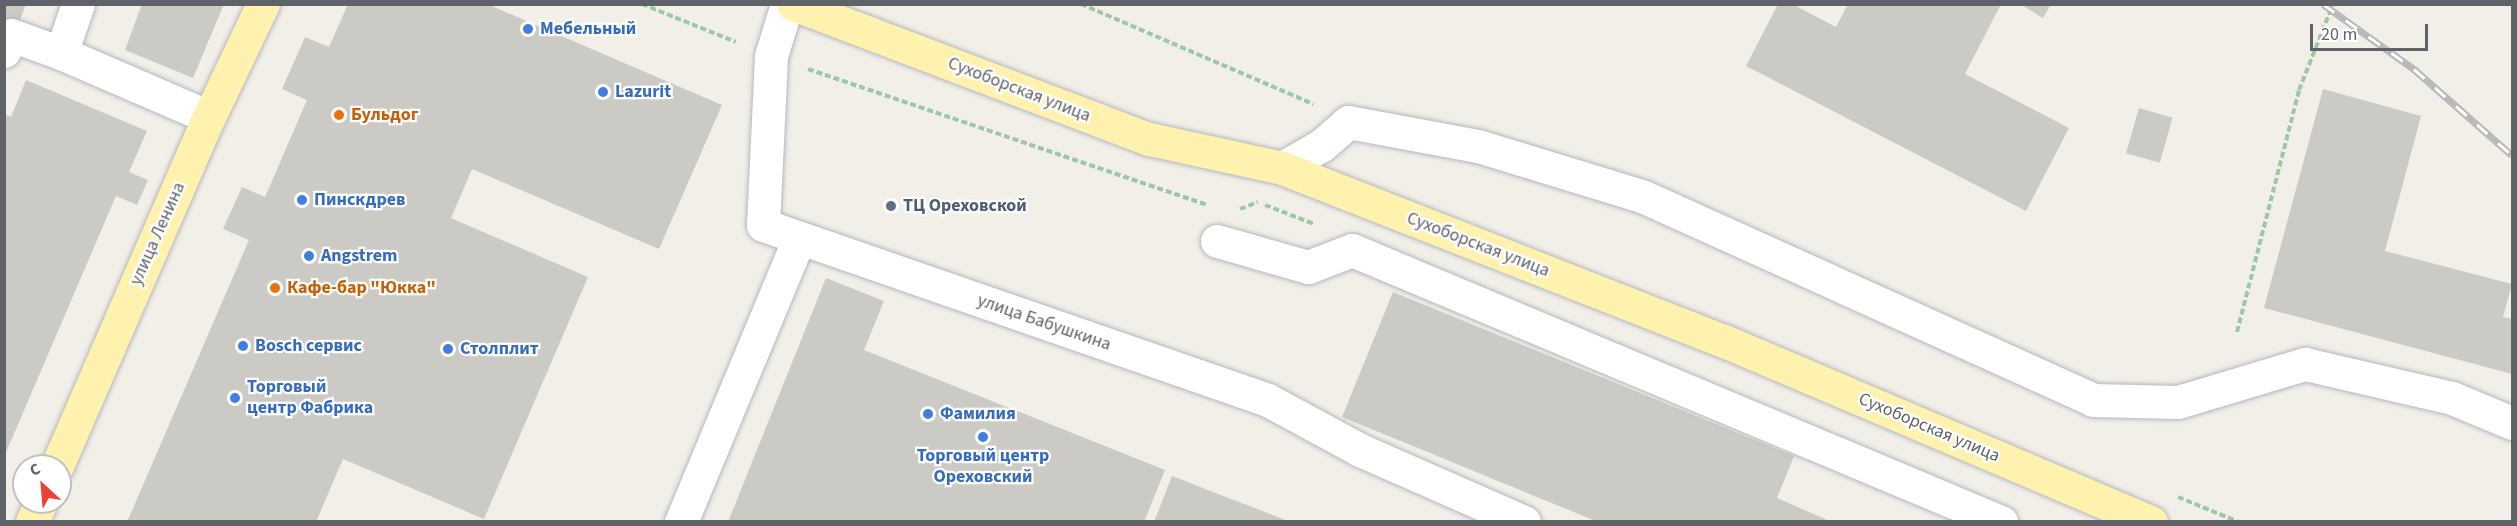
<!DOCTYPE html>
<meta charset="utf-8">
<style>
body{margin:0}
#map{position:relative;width:2517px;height:526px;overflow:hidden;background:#f1efe8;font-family:"Source Sans 3",sans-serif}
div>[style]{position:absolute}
.building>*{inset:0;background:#cccac5;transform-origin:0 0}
.path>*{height:4px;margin-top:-2px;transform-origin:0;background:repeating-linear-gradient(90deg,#9cc7a9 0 6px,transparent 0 9px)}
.roads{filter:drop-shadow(0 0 2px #b5b8bc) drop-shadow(0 0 2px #b5b8bc)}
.minor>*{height:33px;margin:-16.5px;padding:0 16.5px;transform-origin:16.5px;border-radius:16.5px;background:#fff}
.major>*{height:33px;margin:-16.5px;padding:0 16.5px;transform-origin:16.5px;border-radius:16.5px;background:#fff2af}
.rail>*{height:7px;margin-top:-3.5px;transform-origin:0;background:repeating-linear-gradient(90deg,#fff 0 14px,#b6b7b8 0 28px);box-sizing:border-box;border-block:2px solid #b6b7b8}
.dots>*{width:16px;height:16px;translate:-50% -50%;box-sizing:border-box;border:3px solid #fff;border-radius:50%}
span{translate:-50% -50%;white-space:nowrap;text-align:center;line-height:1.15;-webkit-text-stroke:4.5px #fff;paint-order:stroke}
.shop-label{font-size:18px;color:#366cbe;font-weight:700}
.left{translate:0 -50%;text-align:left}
.street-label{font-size:18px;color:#5f6368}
.food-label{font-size:18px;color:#c56008;font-weight:700}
.service-label{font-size:18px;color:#4e5e75;font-weight:700}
.frame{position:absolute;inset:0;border:6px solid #5f6368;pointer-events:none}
.north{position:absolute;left:12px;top:454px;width:60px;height:60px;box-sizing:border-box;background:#fff;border:2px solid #bfc1c3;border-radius:50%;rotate:334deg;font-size:16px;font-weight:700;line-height:24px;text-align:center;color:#5f6368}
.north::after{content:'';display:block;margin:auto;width:21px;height:27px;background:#ea4335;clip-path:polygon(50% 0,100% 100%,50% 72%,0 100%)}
.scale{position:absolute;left:2310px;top:24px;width:118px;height:27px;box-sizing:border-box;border:3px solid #5f6368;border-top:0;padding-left:8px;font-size:18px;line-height:21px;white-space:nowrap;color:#5f6368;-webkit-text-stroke:4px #fff;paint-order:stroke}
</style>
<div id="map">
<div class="building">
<div style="clip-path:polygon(4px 4px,26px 4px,5px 60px)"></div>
<div style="clip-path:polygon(142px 4px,224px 4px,193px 78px,125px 50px)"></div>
<div style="clip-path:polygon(348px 4px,487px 4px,722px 105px,659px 249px,472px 169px,451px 218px,588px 277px,484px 519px,343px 459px,316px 522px,127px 522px,249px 240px,223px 229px,242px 187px,265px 197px,307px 100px,282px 89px,305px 37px,329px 47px)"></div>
<div style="clip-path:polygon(1778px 4px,1792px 4px,1836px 27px,1848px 4px,2000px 6px,1965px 74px,2069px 128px,2026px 211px,1746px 66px)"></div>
<div style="clip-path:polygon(2020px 4px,2051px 4px,2043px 18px)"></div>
<div style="clip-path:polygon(26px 80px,147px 131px,129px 172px,148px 180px,137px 205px,116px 196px,4px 457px,4px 114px,11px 117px)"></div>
<div style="clip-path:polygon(2323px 89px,2421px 116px,2385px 251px,2512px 284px,2503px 317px,2512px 319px,2512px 374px,2264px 308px)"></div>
<div style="left:2139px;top:108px;width:35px;height:47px;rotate:16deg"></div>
<div style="clip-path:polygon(826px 278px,884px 301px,864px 350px,1165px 470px,1144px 522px,728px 522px)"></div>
<div style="clip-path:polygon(1393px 292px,1794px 456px,1777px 498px,1832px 522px,1598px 522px,1342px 417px)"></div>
<div style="clip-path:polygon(1172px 476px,1288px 521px,1288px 522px,1154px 522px)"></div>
</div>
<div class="path">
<div style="left:642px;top:4px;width:101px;rotate:22deg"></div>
<div style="left:1081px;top:4px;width:253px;rotate:23.3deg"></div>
<div style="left:808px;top:69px;width:422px;rotate:18.8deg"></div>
<div style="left:1265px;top:205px;width:53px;rotate:21.2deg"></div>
<div style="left:1240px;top:209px;width:19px;rotate:-21deg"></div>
<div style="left:2237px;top:332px;width:250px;rotate:-75.6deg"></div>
<div style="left:2299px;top:90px;width:92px;rotate:-68.4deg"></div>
<div style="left:2178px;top:497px;width:66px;rotate:22.3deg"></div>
</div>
<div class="roads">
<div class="minor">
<div style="left:78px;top:4px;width:52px;rotate:109.1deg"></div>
<div style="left:61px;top:53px;width:161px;rotate:23.4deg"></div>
<div style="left:787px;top:4px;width:54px;rotate:107.1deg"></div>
<div style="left:771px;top:56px;width:169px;rotate:92.7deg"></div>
<div style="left:763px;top:225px;width:534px;rotate:19.11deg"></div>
<div style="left:1268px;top:400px;width:105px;rotate:28.5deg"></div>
<div style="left:1360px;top:450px;width:179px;rotate:23.7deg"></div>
<div style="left:4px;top:51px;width:17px;rotate:-66deg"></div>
<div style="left:11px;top:35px;width:53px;rotate:19.8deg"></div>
<div style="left:1282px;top:168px;width:46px;rotate:-29.9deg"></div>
<div style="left:1322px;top:145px;width:35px;rotate:-41deg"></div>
<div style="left:1348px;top:122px;width:132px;rotate:10.5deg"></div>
<div style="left:1478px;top:146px;width:171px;rotate:17deg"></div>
<div style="left:1642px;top:196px;width:495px;rotate:24.3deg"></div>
<div style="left:2093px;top:400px;width:85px;rotate:1.3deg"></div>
<div style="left:2178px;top:402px;width:133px;rotate:-16.7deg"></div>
<div style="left:2305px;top:364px;width:151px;rotate:13deg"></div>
<div style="left:2452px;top:398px;width:65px;rotate:22.6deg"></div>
<div style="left:1217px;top:241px;width:95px;rotate:15.9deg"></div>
<div style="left:1308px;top:267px;width:47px;rotate:-21.1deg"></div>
<div style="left:1352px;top:250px;width:704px;rotate:22.74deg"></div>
<div style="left:681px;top:522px;width:307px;rotate:-67.4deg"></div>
</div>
<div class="major">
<div style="left:793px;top:4px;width:381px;rotate:20.8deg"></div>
<div style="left:1149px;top:139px;width:136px;rotate:12.3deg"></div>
<div style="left:1282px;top:168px;width:475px;rotate:21.4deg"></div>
<div style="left:1724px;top:341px;width:464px;rotate:23deg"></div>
<div style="left:57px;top:466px;width:381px;rotate:-66.5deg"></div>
<div style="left:209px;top:117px;width:125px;rotate:-64.5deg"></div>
<div style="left:32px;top:522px;width:22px;rotate:-66deg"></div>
</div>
</div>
<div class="rail">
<div style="left:2323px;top:4px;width:112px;rotate:35.5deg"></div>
<div style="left:2414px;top:69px;width:130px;rotate:41.3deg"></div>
</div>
<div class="dots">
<div style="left:528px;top:29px;background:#3f7fe0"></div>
<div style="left:603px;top:92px;background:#3f7fe0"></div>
<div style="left:339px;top:115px;background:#e8710a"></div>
<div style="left:302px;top:200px;background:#3f7fe0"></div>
<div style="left:891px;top:206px;background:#5c6f8a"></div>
<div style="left:309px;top:256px;background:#3f7fe0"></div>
<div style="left:275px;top:288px;background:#e8710a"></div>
<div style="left:243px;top:346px;background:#3f7fe0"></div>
<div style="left:448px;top:349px;background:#3f7fe0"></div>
<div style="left:235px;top:398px;background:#3f7fe0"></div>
<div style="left:928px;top:414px;background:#3f7fe0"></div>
<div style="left:983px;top:437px;background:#3f7fe0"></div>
</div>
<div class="shop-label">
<span class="left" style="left:540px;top:29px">Мебельный</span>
<span class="left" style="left:615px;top:92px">Lazurit</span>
<span class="left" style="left:314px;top:200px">Пинскдрев</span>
<span class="left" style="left:321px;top:256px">Angstrem</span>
<span class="left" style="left:255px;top:346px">Bosch сервис</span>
<span class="left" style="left:460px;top:349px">Столплит</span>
<span class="left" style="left:247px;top:398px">Торговый<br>центр Фабрика</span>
<span class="left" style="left:940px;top:414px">Фамилия</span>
<span style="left:983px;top:467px">Торговый центр<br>Ореховский</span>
</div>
<div class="street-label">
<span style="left:1019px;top:90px;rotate:21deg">Сухоборская улица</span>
<span style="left:158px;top:234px;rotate:-66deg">улица Ленина</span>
<span style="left:1478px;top:245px;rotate:21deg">Сухоборская улица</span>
<span style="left:1044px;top:323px;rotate:19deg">улица Бабушкина</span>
<span style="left:1929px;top:428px;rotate:23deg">Сухоборская улица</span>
</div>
<div class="food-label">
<span class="left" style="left:351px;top:115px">Бульдог</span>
<span class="left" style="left:287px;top:288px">Кафе-бар "Юкка"</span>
</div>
<div class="service-label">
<span class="left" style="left:903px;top:206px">ТЦ Ореховской</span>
</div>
<div class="frame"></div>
<div class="north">С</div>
<div class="scale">20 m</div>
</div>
